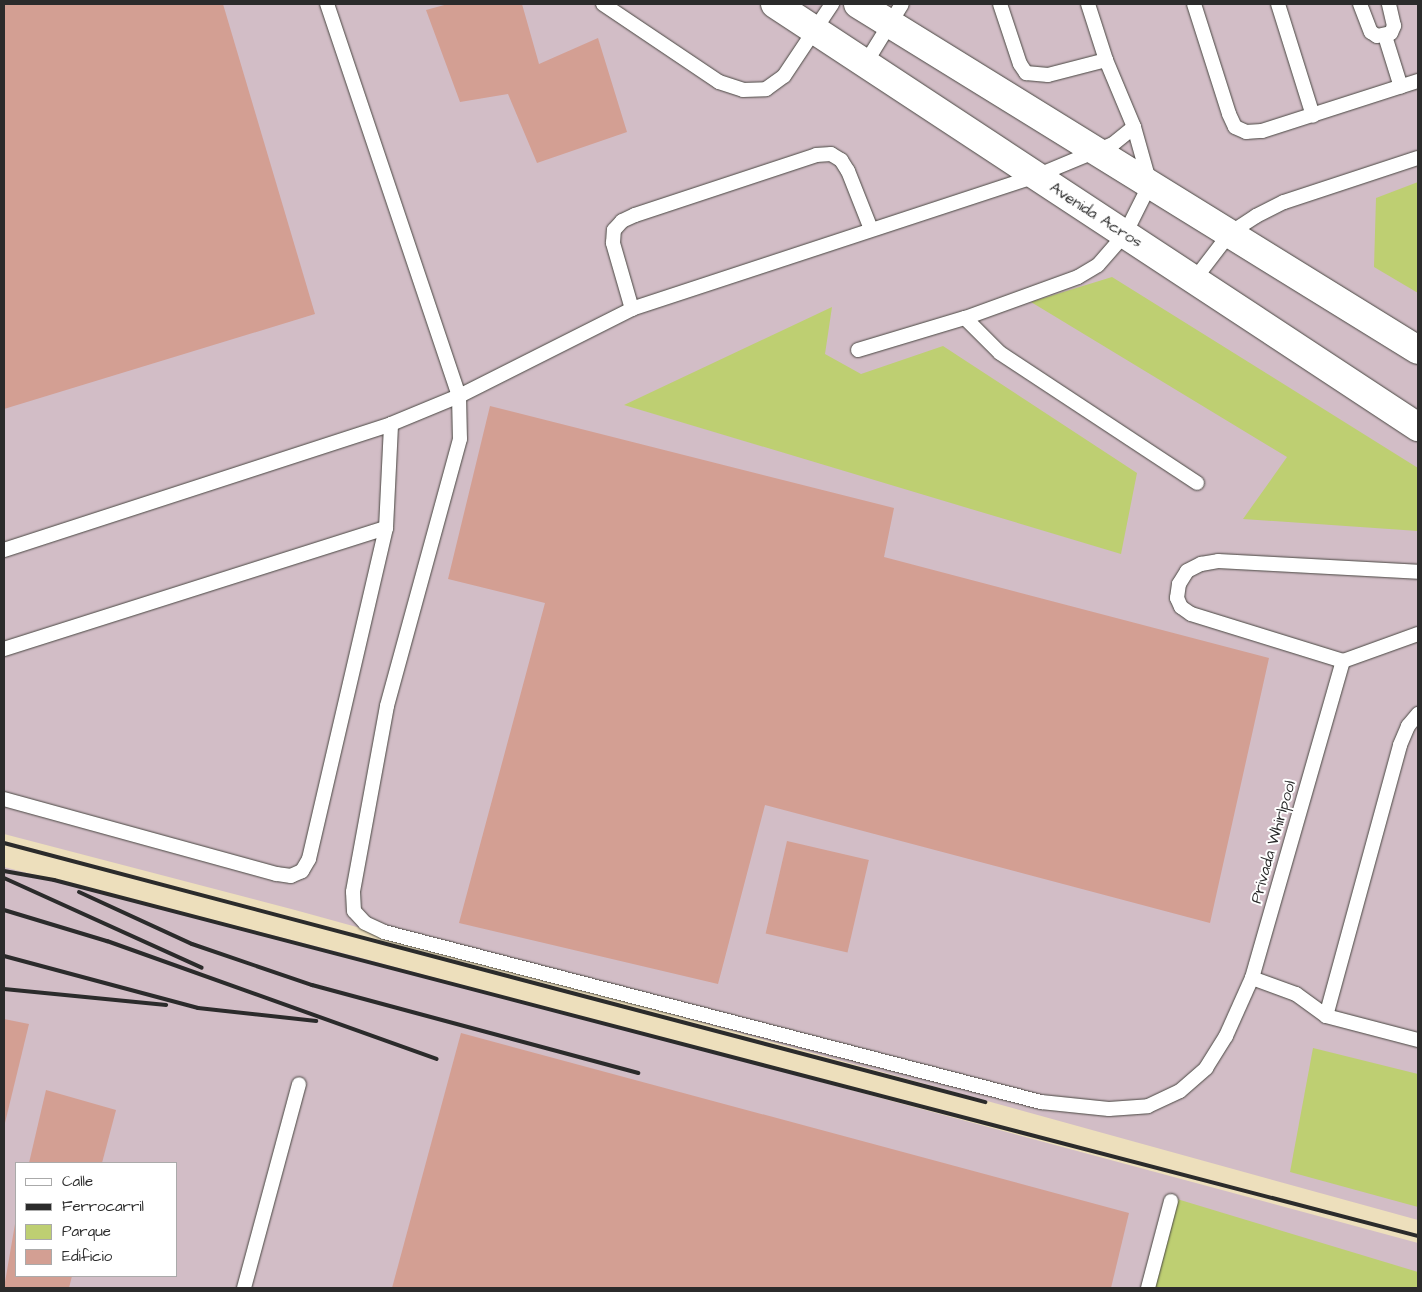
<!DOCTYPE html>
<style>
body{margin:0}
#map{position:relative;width:1422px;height:1292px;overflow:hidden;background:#eddfbc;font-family:"Architects Daughter",sans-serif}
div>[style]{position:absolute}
.industrial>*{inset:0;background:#d2bdc6}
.green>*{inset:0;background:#becf72}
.building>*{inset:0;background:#d39f93;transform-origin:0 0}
.roads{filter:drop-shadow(0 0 1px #484641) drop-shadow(0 0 1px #484641)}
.service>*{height:14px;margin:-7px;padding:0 7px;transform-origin:7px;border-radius:7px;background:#fff}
.minor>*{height:28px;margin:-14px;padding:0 14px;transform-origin:14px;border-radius:14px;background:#fff}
.rail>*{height:4px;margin:-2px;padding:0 2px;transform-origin:2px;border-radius:2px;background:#2b2b2b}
span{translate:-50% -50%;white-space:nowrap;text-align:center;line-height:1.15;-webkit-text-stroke:4px #fff;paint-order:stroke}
.street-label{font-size:16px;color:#2b2b2b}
.frame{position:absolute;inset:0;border:5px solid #2b2b2b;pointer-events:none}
.legend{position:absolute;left:15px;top:1162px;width:162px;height:115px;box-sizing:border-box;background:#fff;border:1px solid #aaa;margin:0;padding:6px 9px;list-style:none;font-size:15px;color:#2b2b2b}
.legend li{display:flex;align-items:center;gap:10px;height:25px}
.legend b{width:25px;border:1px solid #aaa}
</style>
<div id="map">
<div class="industrial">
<div style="clip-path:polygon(4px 4px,1418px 4px,1418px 1220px,295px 910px,4px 834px)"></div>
<div style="clip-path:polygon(evenodd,4px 867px,354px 956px,1418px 1243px,1418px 1288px,4px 1288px,4px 867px,16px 1163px,176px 1163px,176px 1276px,16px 1276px,16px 1163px)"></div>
</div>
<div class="green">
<div style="clip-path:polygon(1418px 182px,1418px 293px,1374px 267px,1376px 198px)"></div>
<div style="clip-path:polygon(1112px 277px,1418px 468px,1418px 531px,1243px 519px,1287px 457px,1031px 302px)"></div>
<div style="clip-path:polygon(832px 307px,825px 354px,861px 374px,943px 346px,1137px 473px,1121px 554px,624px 405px)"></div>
<div style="clip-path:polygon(1313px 1048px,1418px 1074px,1418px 1207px,1290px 1172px)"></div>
<div style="clip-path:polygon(1177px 1199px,1418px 1272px,1418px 1288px,1154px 1288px)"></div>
</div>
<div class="building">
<div style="clip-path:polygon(4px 4px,223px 4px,315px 314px,4px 409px)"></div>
<div style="clip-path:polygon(448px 4px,522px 4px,539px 64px,598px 38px,627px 132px,537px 163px,508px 94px,460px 102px,426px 10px)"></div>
<div style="clip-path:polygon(490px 406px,894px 508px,884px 557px,1269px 658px,1210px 923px,765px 805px,718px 984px,459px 923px,545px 603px,448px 579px)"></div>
<div style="left:787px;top:841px;width:84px;height:95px;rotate:13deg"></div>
<div style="clip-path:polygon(4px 1019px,29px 1024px,4px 1127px)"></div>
<div style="clip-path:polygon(461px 1033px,1129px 1213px,1111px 1288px,392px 1288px)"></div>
<div style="clip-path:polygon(46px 1090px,116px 1110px,102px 1163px,29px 1163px)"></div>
<div style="clip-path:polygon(15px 1224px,16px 1276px,72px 1276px,69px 1288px,4px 1288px)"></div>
</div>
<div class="roads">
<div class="service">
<div style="left:603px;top:4px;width:140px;rotate:33.9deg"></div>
<div style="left:719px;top:82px;width:25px;rotate:18deg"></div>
<div style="left:743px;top:90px;width:23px;rotate:-2deg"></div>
<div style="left:766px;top:89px;width:22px;rotate:-36deg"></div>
<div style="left:784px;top:76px;width:87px;rotate:-56.3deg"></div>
<div style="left:1000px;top:4px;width:63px;rotate:71.6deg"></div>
<div style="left:1020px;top:64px;width:11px;rotate:56deg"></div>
<div style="left:1026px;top:73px;width:22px;rotate:5deg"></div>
<div style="left:1048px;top:75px;width:60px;rotate:-14.5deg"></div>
<div style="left:1194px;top:4px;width:115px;rotate:72.3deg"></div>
<div style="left:1229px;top:114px;width:14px;rotate:65deg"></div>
<div style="left:1235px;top:127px;width:12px;rotate:24deg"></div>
<div style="left:1246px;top:132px;width:16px;rotate:-4deg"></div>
<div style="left:1262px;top:131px;width:164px;rotate:-17.8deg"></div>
<div style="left:1278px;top:4px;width:117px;rotate:72.6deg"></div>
<div style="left:1360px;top:4px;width:30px;rotate:69deg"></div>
<div style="left:1371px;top:32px;width:7px;rotate:34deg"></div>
<div style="left:1377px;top:36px;width:14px;rotate:-12deg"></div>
<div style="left:1391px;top:33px;width:8px;rotate:-67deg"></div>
<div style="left:1394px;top:26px;width:23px;rotate:-103deg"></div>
<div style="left:1385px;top:36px;width:53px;rotate:72.6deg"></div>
<div style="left:865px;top:64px;width:70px;rotate:-58.3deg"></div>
<div style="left:1134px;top:127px;width:27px;rotate:141deg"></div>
<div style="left:1113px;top:144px;width:83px;rotate:157.4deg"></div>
<div style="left:1036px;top:176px;width:425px;rotate:161.8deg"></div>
<div style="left:632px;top:309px;width:194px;rotate:153.3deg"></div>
<div style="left:459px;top:396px;width:43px;rotate:88.7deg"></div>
<div style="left:460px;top:439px;width:277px;rotate:105.3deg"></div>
<div style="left:387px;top:706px;width:189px;rotate:100.4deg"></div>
<div style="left:353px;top:892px;width:19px;rotate:87deg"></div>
<div style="left:354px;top:911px;width:16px;rotate:47deg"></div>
<div style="left:365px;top:923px;width:21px;rotate:25deg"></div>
<div style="left:384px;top:932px;width:679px;rotate:14.51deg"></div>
<div style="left:1041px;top:1102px;width:68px;rotate:5.9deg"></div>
<div style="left:1109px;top:1109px;width:39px;rotate:-4deg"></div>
<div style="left:1148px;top:1106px;width:35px;rotate:-25deg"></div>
<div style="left:1180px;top:1091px;width:35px;rotate:-41deg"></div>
<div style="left:1206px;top:1068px;width:38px;rotate:-58deg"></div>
<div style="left:1226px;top:1036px;width:64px;rotate:-65.9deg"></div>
<div style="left:1252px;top:978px;width:330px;rotate:-74deg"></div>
<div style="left:1343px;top:661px;width:80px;rotate:-19.8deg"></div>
<div style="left:1194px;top:280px;width:59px;rotate:-52.5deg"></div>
<div style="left:1230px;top:233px;width:31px;rotate:-33deg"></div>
<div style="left:1256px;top:216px;width:31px;rotate:-27deg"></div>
<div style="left:1284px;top:202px;width:141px;rotate:-18.2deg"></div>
<div style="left:632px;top:309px;width:69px;rotate:-106.1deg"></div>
<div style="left:613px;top:243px;width:13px;rotate:-86deg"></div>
<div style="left:614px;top:230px;width:12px;rotate:-48deg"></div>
<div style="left:622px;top:221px;width:14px;rotate:-25deg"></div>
<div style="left:635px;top:215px;width:191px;rotate:-18.3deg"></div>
<div style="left:816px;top:155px;width:15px;rotate:-4deg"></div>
<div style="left:831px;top:154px;width:12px;rotate:31deg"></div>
<div style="left:841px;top:160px;width:13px;rotate:58deg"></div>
<div style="left:848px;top:171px;width:62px;rotate:68.4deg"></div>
<div style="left:965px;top:318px;width:49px;rotate:45deg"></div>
<div style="left:1000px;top:353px;width:236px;rotate:33.4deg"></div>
<div style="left:858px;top:350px;width:112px;rotate:-16.7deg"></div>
<div style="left:965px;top:318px;width:120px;rotate:-19.9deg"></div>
<div style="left:1078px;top:277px;width:23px;rotate:-31deg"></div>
<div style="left:1098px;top:265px;width:41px;rotate:-48.9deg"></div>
<div style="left:1125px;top:234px;width:56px;rotate:-63.4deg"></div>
<div style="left:1150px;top:184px;width:59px;rotate:-105.7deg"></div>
<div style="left:1134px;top:127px;width:73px;rotate:-112.7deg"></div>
<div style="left:1106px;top:60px;width:59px;rotate:-107.8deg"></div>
<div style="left:386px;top:528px;width:104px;rotate:-87.2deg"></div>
<div style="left:4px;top:550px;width:407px;rotate:-18deg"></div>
<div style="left:391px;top:424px;width:74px;rotate:-22.4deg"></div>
<div style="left:459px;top:396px;width:414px;rotate:-108.6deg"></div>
<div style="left:4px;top:649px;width:401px;rotate:-17.6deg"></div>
<div style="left:386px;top:528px;width:340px;rotate:103.1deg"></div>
<div style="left:309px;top:859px;width:14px;rotate:120deg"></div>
<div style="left:302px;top:871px;width:12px;rotate:156deg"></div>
<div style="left:291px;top:876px;width:15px;rotate:-172deg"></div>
<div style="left:276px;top:874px;width:282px;rotate:-164.6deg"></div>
<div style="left:1343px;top:661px;width:159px;rotate:-162.8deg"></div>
<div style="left:1191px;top:614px;width:12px;rotate:-145deg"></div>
<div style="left:1181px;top:607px;width:10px;rotate:-114deg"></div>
<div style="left:1177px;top:598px;width:14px;rotate:-82deg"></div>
<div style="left:1179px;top:584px;width:15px;rotate:-58deg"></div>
<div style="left:1187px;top:571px;width:16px;rotate:-27deg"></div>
<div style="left:1201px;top:564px;width:17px;rotate:-10deg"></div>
<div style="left:1218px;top:561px;width:200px;rotate:3.1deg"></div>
<div style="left:1252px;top:978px;width:47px;rotate:20deg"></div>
<div style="left:1296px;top:994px;width:37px;rotate:36deg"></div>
<div style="left:1326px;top:1016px;width:95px;rotate:14.6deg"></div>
<div style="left:1326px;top:1016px;width:281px;rotate:-74.7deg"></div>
<div style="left:1400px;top:745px;width:21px;rotate:-67deg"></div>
<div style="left:1408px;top:726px;width:16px;rotate:-50deg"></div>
<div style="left:244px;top:1288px;width:211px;rotate:-74.9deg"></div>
<div style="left:1148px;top:1288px;width:90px;rotate:-75.2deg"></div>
</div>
<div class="minor">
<div style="left:775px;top:4px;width:770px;rotate:33.34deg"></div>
<div style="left:858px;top:4px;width:658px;rotate:31.71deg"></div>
</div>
</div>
<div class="rail">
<div style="left:4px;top:843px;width:1015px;rotate:14.79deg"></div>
<div style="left:4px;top:871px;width:51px;rotate:10.2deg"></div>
<div style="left:54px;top:880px;width:1410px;rotate:14.63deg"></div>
<div style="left:4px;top:878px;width:217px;rotate:24.4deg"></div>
<div style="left:79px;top:892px;width:124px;rotate:24.7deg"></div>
<div style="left:192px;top:944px;width:127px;rotate:18.9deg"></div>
<div style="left:312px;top:985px;width:338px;rotate:15.1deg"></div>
<div style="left:4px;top:910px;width:108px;rotate:16.8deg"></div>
<div style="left:107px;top:941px;width:350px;rotate:19.7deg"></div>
<div style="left:4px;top:956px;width:201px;rotate:15deg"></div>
<div style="left:198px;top:1008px;width:119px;rotate:6.3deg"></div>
<div style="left:4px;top:989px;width:163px;rotate:5.6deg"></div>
</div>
<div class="street-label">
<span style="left:1096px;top:215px;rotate:33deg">Avenida Acros</span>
<span style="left:1273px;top:842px;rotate:-74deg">Privada Whirlpool</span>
</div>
<div class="frame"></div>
<ul class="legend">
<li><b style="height:6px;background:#fff"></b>Calle</li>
<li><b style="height:6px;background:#2b2b2b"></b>Ferrocarril</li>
<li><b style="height:14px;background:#becf72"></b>Parque</li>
<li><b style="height:14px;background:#d39f93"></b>Edificio</li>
</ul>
</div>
